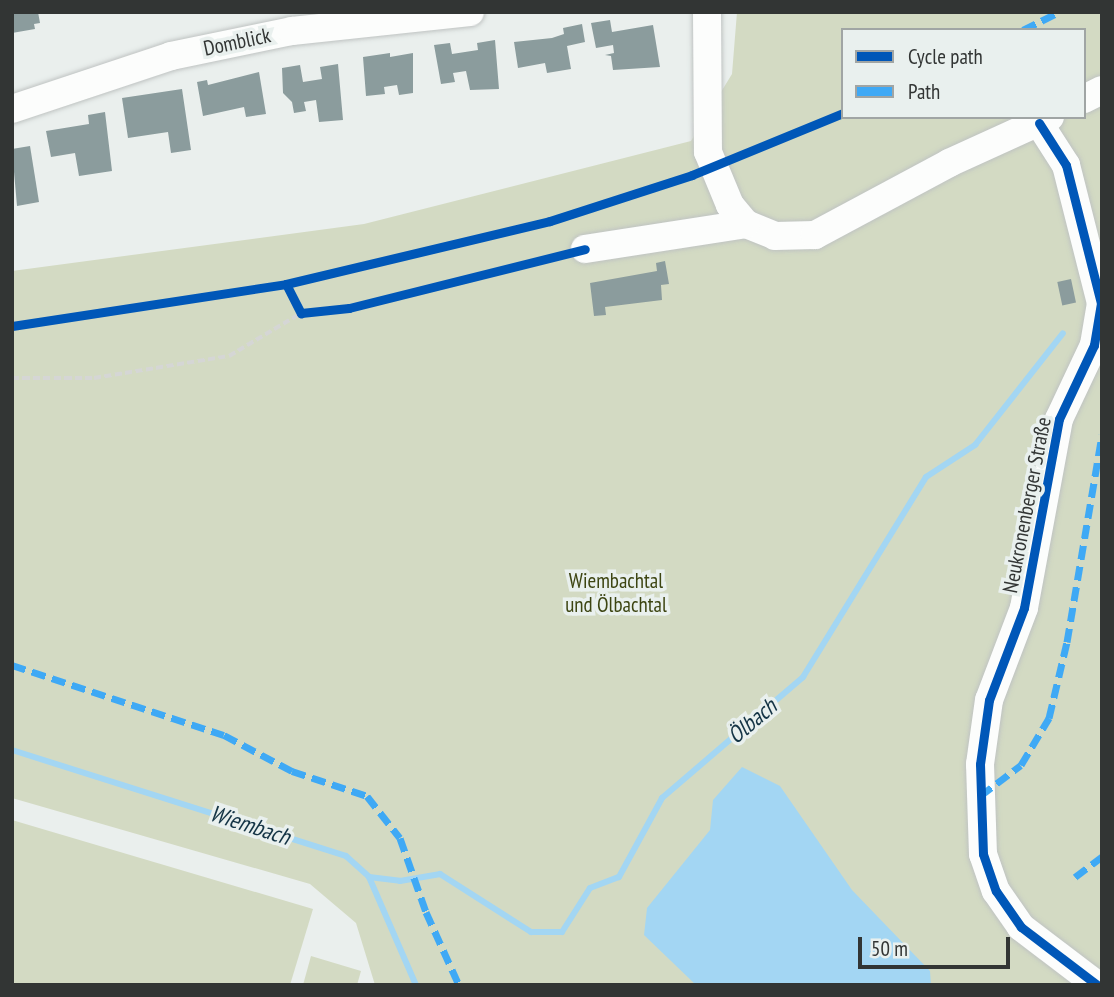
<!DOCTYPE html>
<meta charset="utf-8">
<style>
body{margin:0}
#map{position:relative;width:1114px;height:997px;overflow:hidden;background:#eaefed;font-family:"PT Sans Narrow",sans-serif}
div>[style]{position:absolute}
.green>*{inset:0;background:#d3dac3}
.water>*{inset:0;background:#a3d6f3}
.stream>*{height:6px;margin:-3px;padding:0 3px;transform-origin:3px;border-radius:3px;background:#a3d6f3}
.building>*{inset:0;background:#8b9c9d;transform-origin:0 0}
.path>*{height:3.5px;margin-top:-1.75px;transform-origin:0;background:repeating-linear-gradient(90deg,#d5d6d5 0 7px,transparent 0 10.5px)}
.roads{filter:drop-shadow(0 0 2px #bfc3c2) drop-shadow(0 0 2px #bfc3c2)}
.minor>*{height:28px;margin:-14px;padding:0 14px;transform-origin:14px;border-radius:14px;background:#fcfdfc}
.quiet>*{height:7px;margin-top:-3.5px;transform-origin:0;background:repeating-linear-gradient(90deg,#3fa9f5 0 14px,transparent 0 21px)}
.cycleway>*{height:9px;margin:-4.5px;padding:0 4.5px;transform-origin:4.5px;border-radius:4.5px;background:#0057b8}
span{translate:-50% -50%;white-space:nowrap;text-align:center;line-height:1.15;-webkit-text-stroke:7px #e9f0ee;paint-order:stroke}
.street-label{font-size:21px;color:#323534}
.park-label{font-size:21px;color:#3d4512}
.water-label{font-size:23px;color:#143445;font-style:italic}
.frame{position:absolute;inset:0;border:14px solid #323534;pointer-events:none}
.legend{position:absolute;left:841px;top:28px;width:245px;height:91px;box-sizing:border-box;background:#e9f0ee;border:2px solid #a0a5a4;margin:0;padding:9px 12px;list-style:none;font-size:21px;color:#323534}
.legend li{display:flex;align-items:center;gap:14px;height:35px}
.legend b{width:35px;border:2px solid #a0a5a4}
.scale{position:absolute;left:858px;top:937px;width:152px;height:32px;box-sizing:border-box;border:4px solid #323534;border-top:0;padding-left:9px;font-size:21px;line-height:24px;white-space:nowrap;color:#323534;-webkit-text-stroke:5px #e9f0ee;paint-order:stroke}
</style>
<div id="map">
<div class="green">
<div style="clip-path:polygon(evenodd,737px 12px,1102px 12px,1102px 985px,375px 985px,356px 923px,310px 884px,12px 798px,12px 271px,364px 224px,691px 141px,732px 74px,737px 12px,843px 30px,1084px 30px,1084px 117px,843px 117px,843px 30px)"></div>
<div style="clip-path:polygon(12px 820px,313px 909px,290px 985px,12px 985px)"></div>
<div style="clip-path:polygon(311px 956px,361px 971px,357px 985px,303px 985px)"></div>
</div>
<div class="water">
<div style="clip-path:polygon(742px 767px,780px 786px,852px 890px,930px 971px,931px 985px,696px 985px,644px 935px,647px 908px,710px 830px,713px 800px)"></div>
</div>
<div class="stream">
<div style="left:12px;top:750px;width:350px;rotate:17.6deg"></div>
<div style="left:346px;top:856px;width:31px;rotate:42deg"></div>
<div style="left:369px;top:877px;width:118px;rotate:66.5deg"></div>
<div style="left:369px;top:877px;width:31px;rotate:7deg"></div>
<div style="left:400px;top:881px;width:41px;rotate:-9.9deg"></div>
<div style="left:440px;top:874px;width:108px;rotate:32.5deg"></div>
<div style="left:531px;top:932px;width:31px"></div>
<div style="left:562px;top:932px;width:52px;rotate:-57.5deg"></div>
<div style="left:590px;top:888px;width:31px;rotate:-21deg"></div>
<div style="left:619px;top:877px;width:90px;rotate:-61.4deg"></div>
<div style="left:662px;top:798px;width:186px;rotate:-40.6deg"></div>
<div style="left:803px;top:677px;width:235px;rotate:-58.4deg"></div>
<div style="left:926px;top:477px;width:59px;rotate:-33.1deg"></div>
<div style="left:975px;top:445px;width:142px;rotate:-51.8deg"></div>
</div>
<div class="building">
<div style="clip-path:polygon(12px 12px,38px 12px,40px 23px,34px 24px,35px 29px,12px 33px)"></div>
<div style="clip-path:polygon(610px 20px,612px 32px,653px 25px,660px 67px,613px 70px,611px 56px,605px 55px,614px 53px,613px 45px,596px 48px,591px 23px)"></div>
<div style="clip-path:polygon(582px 24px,585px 42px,567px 46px,571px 69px,547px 73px,545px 63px,518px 68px,514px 42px,552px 38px,564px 34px,563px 28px)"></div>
<div style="clip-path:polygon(495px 40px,499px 89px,470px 90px,466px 71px,453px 73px,455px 82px,441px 84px,434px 45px,450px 43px,452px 54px,478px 50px,477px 43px)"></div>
<div style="clip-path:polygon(390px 53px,390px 57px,413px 53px,413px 93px,399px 95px,397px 85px,384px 87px,385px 94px,366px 96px,363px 57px)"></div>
<div style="clip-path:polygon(338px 64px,343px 120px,319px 122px,316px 100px,304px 102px,306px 111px,294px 113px,292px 102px,283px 93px,282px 68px,300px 65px,303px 82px,322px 79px,320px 67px)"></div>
<div style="clip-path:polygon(259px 72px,266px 114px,246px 117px,244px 107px,203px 116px,197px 82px,207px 80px,208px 85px)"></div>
<div style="clip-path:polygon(182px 89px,191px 150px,171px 153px,168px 132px,128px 138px,122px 98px)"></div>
<div style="clip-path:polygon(105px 112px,112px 171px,79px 176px,75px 153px,51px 157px,46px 131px,89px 124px,88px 115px)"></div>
<div style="clip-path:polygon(30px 146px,39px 202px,17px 206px,12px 149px)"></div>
<div style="clip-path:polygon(665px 261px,669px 284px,661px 285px,662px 300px,605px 307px,606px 315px,594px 316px,590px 283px,657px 271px,656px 263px)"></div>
<div style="left:1071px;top:279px;width:24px;height:14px;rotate:78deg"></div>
</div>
<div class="path">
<div style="left:12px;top:378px;width:82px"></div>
<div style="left:94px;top:378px;width:137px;rotate:-9.3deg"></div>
<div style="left:229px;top:356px;width:84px;rotate:-30.8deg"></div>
</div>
<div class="roads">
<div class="minor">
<div style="left:707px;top:12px;width:140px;rotate:89.6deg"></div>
<div style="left:708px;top:152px;width:57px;rotate:67.5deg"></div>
<div style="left:730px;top:205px;width:25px;rotate:50deg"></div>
<div style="left:746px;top:224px;width:31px;rotate:22deg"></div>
<div style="left:775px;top:236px;width:40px;rotate:-1.4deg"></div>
<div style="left:815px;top:235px;width:152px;rotate:-28.2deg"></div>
<div style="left:949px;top:163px;width:111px;rotate:-24.5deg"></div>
<div style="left:1084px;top:99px;width:20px;rotate:-27deg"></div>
<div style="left:12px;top:109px;width:168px;rotate:-18.4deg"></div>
<div style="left:171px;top:56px;width:124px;rotate:-11.7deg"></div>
<div style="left:292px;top:31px;width:179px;rotate:-6.1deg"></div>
<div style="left:1039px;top:123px;width:50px;rotate:57.3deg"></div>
<div style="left:1066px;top:165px;width:142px;rotate:75.8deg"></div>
<div style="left:1101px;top:303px;width:43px;rotate:99.5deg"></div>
<div style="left:1094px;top:345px;width:82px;rotate:115.3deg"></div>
<div style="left:1059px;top:419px;width:192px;rotate:100.5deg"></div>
<div style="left:1024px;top:608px;width:98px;rotate:110.8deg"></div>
<div style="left:989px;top:700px;width:65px;rotate:98deg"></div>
<div style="left:980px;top:764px;width:90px;rotate:88.1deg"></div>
<div style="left:983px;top:854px;width:39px;rotate:71deg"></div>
<div style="left:996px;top:891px;width:44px;rotate:55.2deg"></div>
<div style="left:1021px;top:927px;width:96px;rotate:37.3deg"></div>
<div style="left:585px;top:249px;width:163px;rotate:-8.8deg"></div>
</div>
</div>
<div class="quiet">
<div style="left:1023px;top:30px;width:40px;rotate:-26.6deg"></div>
<div style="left:12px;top:665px;width:223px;rotate:18.3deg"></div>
<div style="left:224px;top:735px;width:77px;rotate:27.9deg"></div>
<div style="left:292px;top:771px;width:79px;rotate:18.4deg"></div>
<div style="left:367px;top:796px;width:53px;rotate:51.8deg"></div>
<div style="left:400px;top:838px;width:78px;rotate:70.6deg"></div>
<div style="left:426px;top:912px;width:80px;rotate:65.7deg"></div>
<div style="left:980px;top:796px;width:51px;rotate:-37.1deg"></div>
<div style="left:1021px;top:765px;width:55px;rotate:-59.2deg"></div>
<div style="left:1049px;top:718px;width:78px;rotate:-76.7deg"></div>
<div style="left:1067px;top:642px;width:210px;rotate:-80.4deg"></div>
<div style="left:1075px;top:877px;width:34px;rotate:-37deg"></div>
</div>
<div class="cycleway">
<div style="left:1039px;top:123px;width:50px;rotate:57.3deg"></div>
<div style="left:1066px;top:165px;width:142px;rotate:75.8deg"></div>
<div style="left:1101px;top:303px;width:43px;rotate:99.5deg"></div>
<div style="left:1094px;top:345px;width:82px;rotate:115.3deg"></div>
<div style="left:1059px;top:419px;width:192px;rotate:100.5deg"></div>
<div style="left:1024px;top:608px;width:98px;rotate:110.8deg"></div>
<div style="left:989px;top:700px;width:65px;rotate:98deg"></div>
<div style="left:980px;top:764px;width:90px;rotate:88.1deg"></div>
<div style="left:983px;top:854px;width:39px;rotate:71deg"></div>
<div style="left:996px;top:891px;width:44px;rotate:55.2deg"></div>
<div style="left:1021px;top:927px;width:96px;rotate:37.3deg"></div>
<div style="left:286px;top:284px;width:33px;rotate:63deg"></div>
<div style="left:301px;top:313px;width:48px;rotate:-5.9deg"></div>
<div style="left:349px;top:308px;width:243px;rotate:-14deg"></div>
<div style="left:12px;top:326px;width:277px;rotate:-8.7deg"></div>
<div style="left:286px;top:284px;width:271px;rotate:-13.4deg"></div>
<div style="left:550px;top:221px;width:149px;rotate:-17.9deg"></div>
<div style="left:692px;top:175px;width:163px;rotate:-22.3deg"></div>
</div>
<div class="street-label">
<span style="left:237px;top:42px;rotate:-12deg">Domblick</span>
<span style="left:1027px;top:505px;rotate:-79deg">Neukronenberger Straße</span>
</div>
<div class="park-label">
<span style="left:616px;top:593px">Wiembachtal<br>und Ölbachtal</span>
</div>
<div class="water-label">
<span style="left:752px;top:721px;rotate:-40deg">Ölbach</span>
<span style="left:250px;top:825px;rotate:18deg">Wiembach</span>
</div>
<div class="frame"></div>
<ul class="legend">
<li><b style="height:9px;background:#0057b8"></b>Cycle path</li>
<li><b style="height:9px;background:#3fa9f5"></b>Path</li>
</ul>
<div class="scale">50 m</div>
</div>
